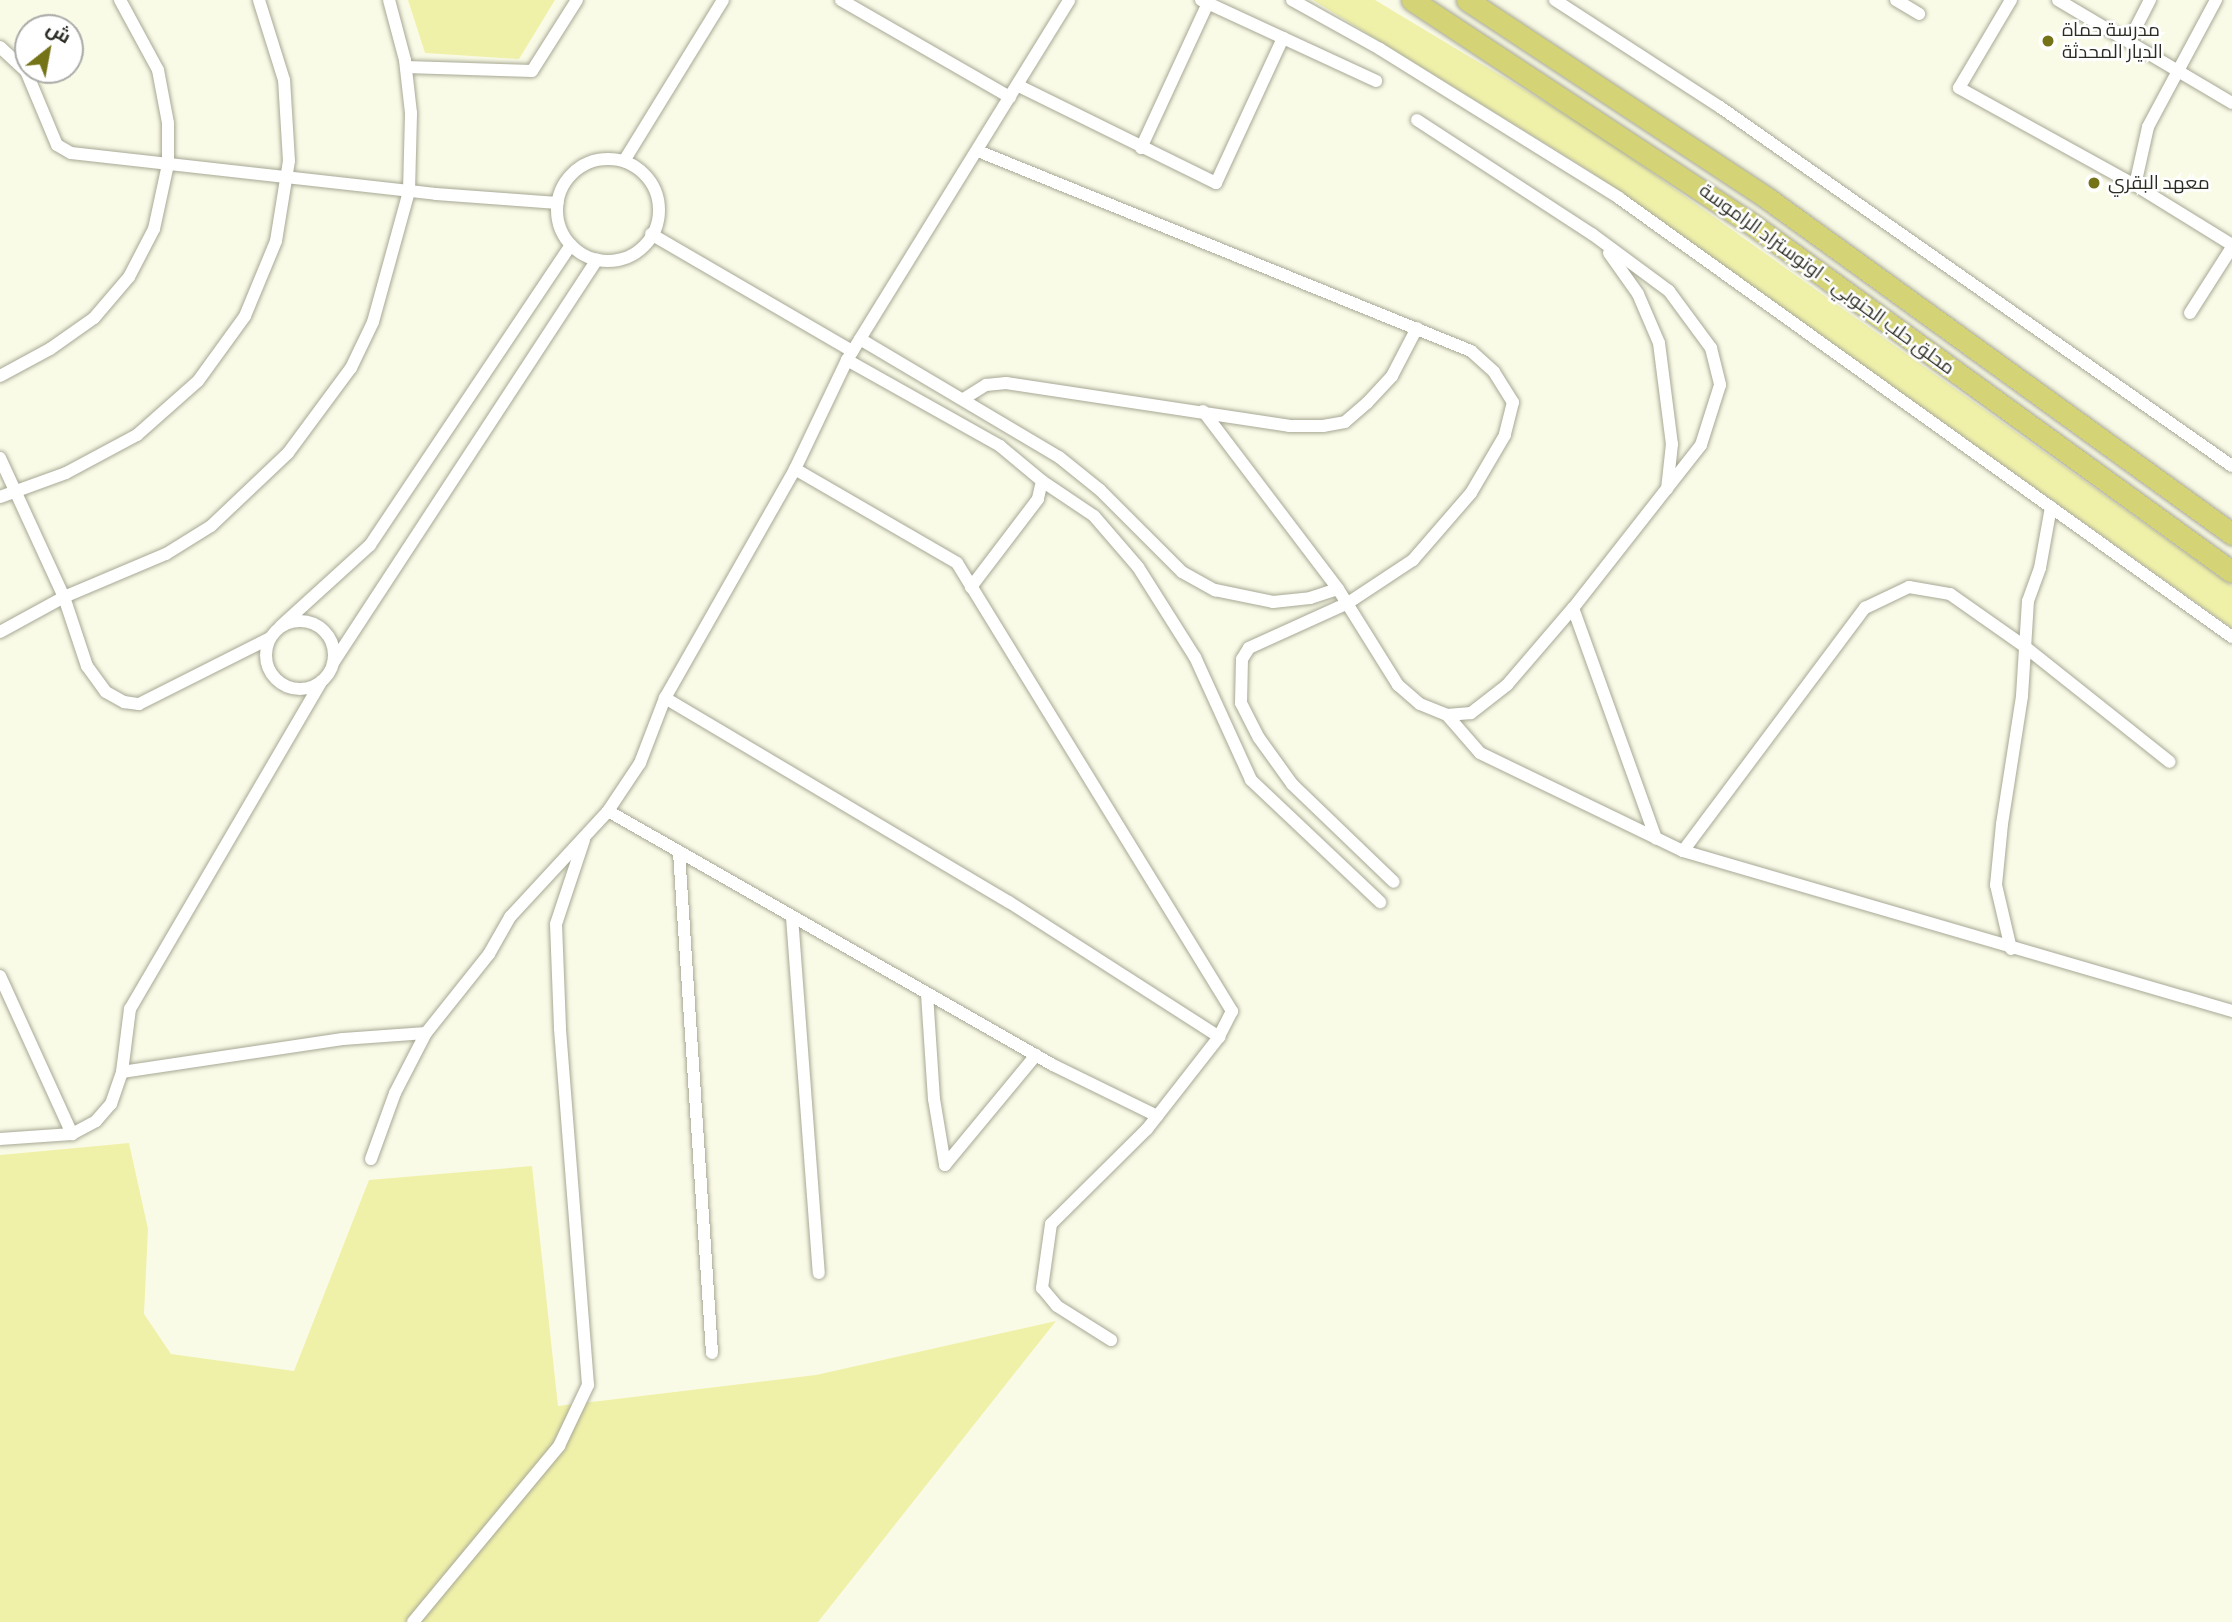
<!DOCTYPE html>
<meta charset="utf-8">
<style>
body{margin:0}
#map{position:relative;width:2232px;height:1622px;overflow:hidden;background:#fafbe7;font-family:Bitter,Cairo,serif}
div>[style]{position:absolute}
.green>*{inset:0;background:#f0f1a9}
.roads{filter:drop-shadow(0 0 2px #a7a895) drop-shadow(0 0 2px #a7a895)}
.minor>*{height:12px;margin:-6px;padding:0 6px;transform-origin:6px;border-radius:6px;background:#fff}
.minor>.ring{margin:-6px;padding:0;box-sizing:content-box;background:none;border:12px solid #fff;border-radius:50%}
.trunk>*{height:21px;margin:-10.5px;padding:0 10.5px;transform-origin:10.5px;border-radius:10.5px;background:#d4d477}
.dots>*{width:19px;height:19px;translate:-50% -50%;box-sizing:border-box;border:4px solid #fff;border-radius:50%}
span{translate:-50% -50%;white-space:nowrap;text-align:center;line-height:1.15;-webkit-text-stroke:5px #fff;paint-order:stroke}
.poi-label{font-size:19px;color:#2c2c25}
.left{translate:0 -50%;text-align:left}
.street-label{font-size:19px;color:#2c2c25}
.north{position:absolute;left:14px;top:14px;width:70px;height:70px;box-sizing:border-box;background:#fff;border:2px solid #ababa8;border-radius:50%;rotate:31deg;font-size:19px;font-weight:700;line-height:28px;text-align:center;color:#2c2c25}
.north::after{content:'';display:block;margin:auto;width:24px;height:32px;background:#747318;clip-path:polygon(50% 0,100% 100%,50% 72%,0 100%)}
</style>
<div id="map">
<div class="green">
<div style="clip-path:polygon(408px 0,555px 0,519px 59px,425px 53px)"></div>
<div style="clip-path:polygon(1313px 0,1375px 0,1596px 133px,2232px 586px,2232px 628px,1590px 171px)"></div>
<div style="clip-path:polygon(129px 1143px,148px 1229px,144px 1314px,171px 1354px,294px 1371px,369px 1180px,532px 1166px,558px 1406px,816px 1375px,1056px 1321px,818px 1622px,0 1622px,0 1155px)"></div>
</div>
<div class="roads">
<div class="minor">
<div style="left:841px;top:0;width:195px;rotate:29.9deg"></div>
<div style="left:1201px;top:0;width:193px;rotate:24.8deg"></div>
<div style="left:1292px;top:0;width:101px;rotate:29.1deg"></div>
<div style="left:1380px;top:49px;width:282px;rotate:31.9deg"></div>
<div style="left:1619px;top:198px;width:754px;rotate:35.61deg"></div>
<div style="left:1555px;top:0;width:197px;rotate:33deg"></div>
<div style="left:1720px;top:107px;width:625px;rotate:35.04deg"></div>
<div style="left:1896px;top:0;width:27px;rotate:31deg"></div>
<div style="left:2011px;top:0;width:102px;rotate:120.6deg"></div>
<div style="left:1959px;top:88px;width:201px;rotate:28.9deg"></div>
<div style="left:2058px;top:0;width:202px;rotate:30.6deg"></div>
<div style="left:2216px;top:0;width:144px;rotate:118.2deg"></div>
<div style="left:2148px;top:127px;width:59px;rotate:102.6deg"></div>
<div style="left:2135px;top:185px;width:114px;rotate:31.7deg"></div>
<div style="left:2129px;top:41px;width:46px;rotate:-62.9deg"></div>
<div style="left:0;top:47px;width:35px;rotate:43deg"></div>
<div style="left:26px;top:71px;width:80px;rotate:67.3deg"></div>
<div style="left:57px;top:145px;width:16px;rotate:30deg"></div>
<div style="left:71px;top:153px;width:367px;rotate:6.4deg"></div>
<div style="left:436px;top:194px;width:122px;rotate:4.2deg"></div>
<div style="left:406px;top:67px;width:126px;rotate:1.8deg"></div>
<div style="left:532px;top:71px;width:84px;rotate:-57.6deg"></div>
<div style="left:1017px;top:85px;width:222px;rotate:26.2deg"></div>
<div style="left:1216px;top:183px;width:160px;rotate:-65.2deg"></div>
<div style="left:1417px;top:120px;width:209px;rotate:33.1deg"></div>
<div style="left:1592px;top:234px;width:96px;rotate:36.5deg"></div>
<div style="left:1669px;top:291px;width:71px;rotate:53.6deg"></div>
<div style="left:1711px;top:348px;width:38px;rotate:76deg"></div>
<div style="left:1720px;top:385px;width:63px;rotate:107.6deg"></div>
<div style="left:1701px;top:445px;width:207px;rotate:128.1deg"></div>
<div style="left:1573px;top:608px;width:101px;rotate:130.6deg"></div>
<div style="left:1507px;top:685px;width:46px;rotate:142.1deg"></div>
<div style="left:1471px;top:713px;width:24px;rotate:175deg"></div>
<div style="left:1141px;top:148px;width:160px;rotate:-65.2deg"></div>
<div style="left:978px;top:151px;width:532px;rotate:22.08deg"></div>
<div style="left:1471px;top:351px;width:31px;rotate:42deg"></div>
<div style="left:1494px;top:372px;width:36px;rotate:58deg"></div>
<div style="left:1513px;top:402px;width:34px;rotate:104deg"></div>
<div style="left:1505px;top:435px;width:67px;rotate:120.4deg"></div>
<div style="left:1471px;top:493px;width:89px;rotate:130.9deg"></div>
<div style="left:1413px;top:560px;width:78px;rotate:146.5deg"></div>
<div style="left:1348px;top:603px;width:109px;rotate:155.6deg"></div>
<div style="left:1249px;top:648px;width:13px;rotate:122deg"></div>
<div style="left:1242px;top:659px;width:44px;rotate:91.3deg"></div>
<div style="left:1241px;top:703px;width:39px;rotate:63deg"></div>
<div style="left:1259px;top:738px;width:57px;rotate:54.3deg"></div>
<div style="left:1292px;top:784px;width:141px;rotate:43.9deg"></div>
<div class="ring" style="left:557px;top:159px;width:90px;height:90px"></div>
<div style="left:624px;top:161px;width:189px;rotate:-58.4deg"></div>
<div style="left:651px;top:234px;width:233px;rotate:30.2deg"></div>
<div style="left:1609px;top:253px;width:50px;rotate:54.7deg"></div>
<div style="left:1638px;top:294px;width:53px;rotate:66.8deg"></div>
<div style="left:1659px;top:343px;width:102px;rotate:82.7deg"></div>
<div style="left:1672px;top:444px;width:45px;rotate:96.3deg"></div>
<div style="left:2190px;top:313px;width:78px;rotate:-57.5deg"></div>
<div style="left:860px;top:339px;width:231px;rotate:30.7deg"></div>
<div style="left:1059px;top:457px;width:53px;rotate:38.8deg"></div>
<div style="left:1100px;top:490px;width:116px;rotate:45deg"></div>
<div style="left:1182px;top:572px;width:38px;rotate:29deg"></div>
<div style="left:1215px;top:590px;width:59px;rotate:11.7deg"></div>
<div style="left:1273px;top:602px;width:37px;rotate:-6deg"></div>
<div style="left:1310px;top:598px;width:29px;rotate:-18deg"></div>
<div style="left:847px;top:360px;width:176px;rotate:29.3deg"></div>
<div style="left:1000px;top:446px;width:55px;rotate:39.8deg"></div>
<div style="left:1042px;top:481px;width:18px;rotate:103deg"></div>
<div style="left:1038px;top:499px;width:111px;rotate:127.3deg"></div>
<div style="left:0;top:376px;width:57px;rotate:-28.4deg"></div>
<div style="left:50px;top:349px;width:54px;rotate:-35.2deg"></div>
<div style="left:94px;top:318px;width:54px;rotate:-49.5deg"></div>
<div style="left:129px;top:277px;width:54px;rotate:-62.5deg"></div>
<div style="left:154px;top:229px;width:66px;rotate:-77.8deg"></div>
<div style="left:168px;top:164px;width:41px;rotate:-90deg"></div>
<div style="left:168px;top:123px;width:54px;rotate:-100.7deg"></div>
<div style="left:158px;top:70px;width:80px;rotate:-118.5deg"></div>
<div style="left:965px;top:398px;width:25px;rotate:-32deg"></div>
<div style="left:986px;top:385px;width:20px;rotate:-6deg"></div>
<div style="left:1006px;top:383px;width:286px;rotate:8.6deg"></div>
<div style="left:1289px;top:426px;width:34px"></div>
<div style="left:1323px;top:426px;width:22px;rotate:-10deg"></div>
<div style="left:1345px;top:422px;width:29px;rotate:-41deg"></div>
<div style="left:1367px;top:403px;width:37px;rotate:-47deg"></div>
<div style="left:1392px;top:376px;width:54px;rotate:-62.5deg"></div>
<div style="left:1203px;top:411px;width:223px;rotate:52.8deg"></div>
<div style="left:1338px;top:589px;width:113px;rotate:58deg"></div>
<div style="left:1398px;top:685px;width:29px;rotate:41deg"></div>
<div style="left:1420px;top:704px;width:29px;rotate:22deg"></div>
<div style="left:1447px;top:715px;width:50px;rotate:49deg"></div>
<div style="left:1480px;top:753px;width:225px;rotate:25.8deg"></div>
<div style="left:1683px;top:851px;width:572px;rotate:16.25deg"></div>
<div style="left:0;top:458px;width:153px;rotate:65.3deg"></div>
<div style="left:64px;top:597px;width:73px;rotate:71.6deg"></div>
<div style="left:87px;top:666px;width:32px;rotate:54deg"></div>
<div style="left:106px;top:692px;width:21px;rotate:29deg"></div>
<div style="left:124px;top:702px;width:15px;rotate:8deg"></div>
<div style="left:139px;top:704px;width:147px;rotate:-26.7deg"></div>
<div style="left:795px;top:469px;width:187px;rotate:30.1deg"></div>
<div style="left:957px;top:563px;width:526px;rotate:58.46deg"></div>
<div style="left:1232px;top:1011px;width:29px;rotate:117deg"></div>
<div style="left:1219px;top:1037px;width:117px;rotate:128deg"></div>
<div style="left:1147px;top:1129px;width:135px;rotate:135.3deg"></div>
<div style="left:1051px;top:1224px;width:65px;rotate:98deg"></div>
<div style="left:1042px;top:1288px;width:23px;rotate:50deg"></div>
<div style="left:1057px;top:1306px;width:64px;rotate:32.2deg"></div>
<div style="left:1042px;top:481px;width:63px;rotate:33.9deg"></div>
<div style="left:1094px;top:516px;width:67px;rotate:49.2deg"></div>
<div style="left:1138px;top:567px;width:107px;rotate:57.7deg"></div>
<div style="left:1195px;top:657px;width:135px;rotate:65.5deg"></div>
<div style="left:1251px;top:780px;width:178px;rotate:43.4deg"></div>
<div style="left:0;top:497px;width:70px;rotate:-20deg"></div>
<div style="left:66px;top:473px;width:81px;rotate:-28.2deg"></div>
<div style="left:137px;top:435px;width:81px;rotate:-41.5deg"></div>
<div style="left:198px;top:381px;width:80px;rotate:-54.1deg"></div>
<div style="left:245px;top:316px;width:81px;rotate:-67.5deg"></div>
<div style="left:276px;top:241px;width:81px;rotate:-80.8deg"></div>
<div style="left:289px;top:161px;width:81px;rotate:-93.5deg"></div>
<div style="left:284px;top:80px;width:84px;rotate:-107.4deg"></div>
<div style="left:1573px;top:608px;width:245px;rotate:70.2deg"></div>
<div class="ring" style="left:266px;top:621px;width:56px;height:56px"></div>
<div style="left:281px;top:626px;width:120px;rotate:-42.3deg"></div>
<div style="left:370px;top:545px;width:361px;rotate:-56.2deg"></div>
<div style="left:0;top:632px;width:73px;rotate:-28.7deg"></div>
<div style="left:64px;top:597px;width:111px;rotate:-22.9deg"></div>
<div style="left:166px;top:554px;width:53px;rotate:-31.9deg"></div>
<div style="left:211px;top:526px;width:106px;rotate:-43.5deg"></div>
<div style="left:288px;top:453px;width:106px;rotate:-53.5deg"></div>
<div style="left:351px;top:368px;width:51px;rotate:-64.4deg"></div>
<div style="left:373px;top:322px;width:136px;rotate:-74.6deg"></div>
<div style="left:409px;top:191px;width:78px;rotate:-88.5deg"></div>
<div style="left:411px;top:113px;width:53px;rotate:-96.5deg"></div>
<div style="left:405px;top:60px;width:62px;rotate:-104.9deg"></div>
<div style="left:333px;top:663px;width:482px;rotate:-56.8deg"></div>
<div style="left:665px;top:698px;width:400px;rotate:30.7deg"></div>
<div style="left:1009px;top:902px;width:250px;rotate:32.7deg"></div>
<div style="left:608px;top:811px;width:512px;rotate:29.72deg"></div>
<div style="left:1053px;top:1065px;width:116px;rotate:26.1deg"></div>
<div style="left:1683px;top:851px;width:304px;rotate:-53.2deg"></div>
<div style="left:1865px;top:608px;width:49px;rotate:-25.5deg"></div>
<div style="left:1909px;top:587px;width:42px;rotate:9.7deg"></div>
<div style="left:1950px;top:594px;width:90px;rotate:35.1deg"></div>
<div style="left:2024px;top:646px;width:186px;rotate:38.5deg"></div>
<div style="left:679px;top:852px;width:502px;rotate:86.23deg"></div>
<div style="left:792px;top:917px;width:357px;rotate:85.7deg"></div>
<div style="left:2011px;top:949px;width:66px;rotate:-103.2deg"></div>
<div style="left:1996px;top:885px;width:61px;rotate:-84.4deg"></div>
<div style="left:2002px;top:824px;width:130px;rotate:-81.1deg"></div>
<div style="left:2022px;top:696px;width:95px;rotate:-86.4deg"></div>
<div style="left:2028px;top:601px;width:35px;rotate:-70deg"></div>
<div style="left:2040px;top:568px;width:62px;rotate:-79.8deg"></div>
<div style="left:0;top:976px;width:174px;rotate:65.5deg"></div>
<div style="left:927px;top:994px;width:105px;rotate:86.2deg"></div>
<div style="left:934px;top:1099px;width:67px;rotate:80.5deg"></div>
<div style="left:122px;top:1072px;width:223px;rotate:-8.5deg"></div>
<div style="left:343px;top:1039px;width:83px;rotate:-4.1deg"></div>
<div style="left:0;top:1139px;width:72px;rotate:-4deg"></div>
<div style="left:72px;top:1134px;width:27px;rotate:-28deg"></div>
<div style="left:96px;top:1121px;width:23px;rotate:-49deg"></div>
<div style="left:111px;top:1104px;width:34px;rotate:-71deg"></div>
<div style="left:122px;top:1072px;width:64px;rotate:-82.8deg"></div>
<div style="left:130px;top:1009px;width:380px;rotate:-59.7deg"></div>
<div style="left:371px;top:1159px;width:70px;rotate:-70deg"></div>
<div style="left:395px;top:1093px;width:68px;rotate:-62.7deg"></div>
<div style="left:426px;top:1033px;width:101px;rotate:-51.4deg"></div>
<div style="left:489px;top:954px;width:43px;rotate:-60.4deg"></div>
<div style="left:510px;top:917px;width:144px;rotate:-47.2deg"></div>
<div style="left:608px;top:811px;width:58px;rotate:-56.3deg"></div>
<div style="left:640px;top:763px;width:70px;rotate:-69deg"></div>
<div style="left:665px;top:698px;width:263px;rotate:-60.4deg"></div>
<div style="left:795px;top:469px;width:121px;rotate:-64.5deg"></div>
<div style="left:847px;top:360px;width:423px;rotate:-58.3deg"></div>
<div style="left:945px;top:1165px;width:143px;rotate:-50.4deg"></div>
<div style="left:413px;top:1622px;width:229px;rotate:-50.3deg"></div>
<div style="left:559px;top:1446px;width:68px;rotate:-64.6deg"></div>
<div style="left:588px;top:1385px;width:358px;rotate:-94.5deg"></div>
<div style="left:560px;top:1028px;width:104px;rotate:-92.2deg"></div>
<div style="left:556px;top:924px;width:89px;rotate:-71.6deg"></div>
</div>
<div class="trunk">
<div style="left:1412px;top:0;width:404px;rotate:33.4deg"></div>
<div style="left:1749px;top:222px;width:596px;rotate:35.93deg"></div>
<div style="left:1467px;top:0;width:359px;rotate:33.4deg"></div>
<div style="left:1767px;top:198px;width:574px;rotate:35.85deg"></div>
</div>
</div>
<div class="dots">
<div style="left:2048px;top:41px;background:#747318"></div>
<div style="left:2094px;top:183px;background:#747318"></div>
</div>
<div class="poi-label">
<span class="left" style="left:2062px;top:41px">مدرسة حماة<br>الديار المحدثة</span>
<span class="left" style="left:2108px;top:183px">معهد البقري</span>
</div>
<div class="street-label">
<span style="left:1827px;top:279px;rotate:36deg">محلق حلب الجنوبي - اوتوستراد الراموسة</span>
</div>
<div class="north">ش</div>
</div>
